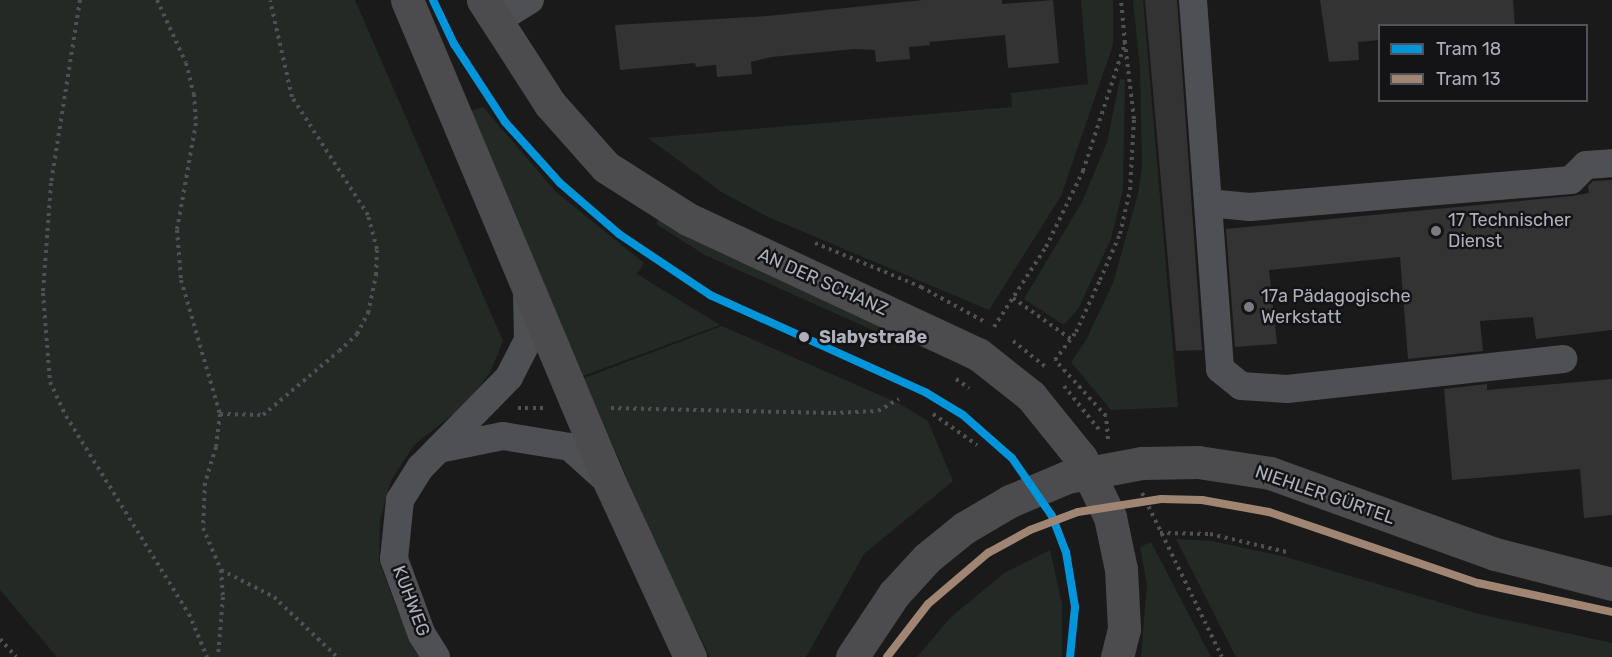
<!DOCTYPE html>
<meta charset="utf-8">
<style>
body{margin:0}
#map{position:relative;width:1612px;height:657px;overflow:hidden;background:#1a1a1a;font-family:Rubik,sans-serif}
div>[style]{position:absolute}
.green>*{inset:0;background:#232924}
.building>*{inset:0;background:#333334}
.path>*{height:4px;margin-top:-2px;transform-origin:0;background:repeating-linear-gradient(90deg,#505154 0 3px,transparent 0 7.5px)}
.minor>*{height:28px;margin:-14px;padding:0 14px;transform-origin:14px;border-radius:14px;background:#4f5053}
.major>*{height:33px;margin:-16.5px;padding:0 16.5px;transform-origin:16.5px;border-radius:16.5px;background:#4c4c4f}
.major-bridge>*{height:33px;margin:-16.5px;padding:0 16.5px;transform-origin:16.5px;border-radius:16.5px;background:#4c4c4f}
.tram-1>*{height:8px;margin:-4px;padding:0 4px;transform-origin:4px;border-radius:4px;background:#0095da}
.tram-2>*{height:8px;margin:-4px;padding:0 4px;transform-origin:4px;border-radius:4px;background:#9f8572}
.dots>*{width:16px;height:16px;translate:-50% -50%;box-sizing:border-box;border:3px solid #141416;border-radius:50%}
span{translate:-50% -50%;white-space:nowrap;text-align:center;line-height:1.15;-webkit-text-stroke:5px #141416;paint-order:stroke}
.poi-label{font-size:18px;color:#adb0ba}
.left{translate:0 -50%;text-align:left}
.street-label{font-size:18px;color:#adb0ba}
.stop-label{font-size:18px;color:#adb0ba;font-weight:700}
.legend{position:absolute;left:1378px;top:24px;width:210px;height:78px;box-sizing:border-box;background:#141416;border:2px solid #515258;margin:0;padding:8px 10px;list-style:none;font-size:18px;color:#adb0ba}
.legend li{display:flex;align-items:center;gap:12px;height:30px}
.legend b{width:30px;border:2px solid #515258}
</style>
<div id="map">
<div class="green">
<div style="clip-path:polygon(0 0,355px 0,503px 341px,490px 373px,466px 404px,414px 445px,391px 481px,380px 520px,379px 561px,398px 612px,424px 657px,57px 657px,0 590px)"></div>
<div style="clip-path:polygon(1081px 0,1113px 0,1113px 45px,1061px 196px,989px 310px,768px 217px,723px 193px,648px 138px,1012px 107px,1011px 93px,1088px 84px)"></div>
<div style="clip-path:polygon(1133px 0,1143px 0,1178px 407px,1111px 410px,1071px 362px,1085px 342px,1113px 283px,1138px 194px,1142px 168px,1140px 69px)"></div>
<div style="clip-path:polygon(1120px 79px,1125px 80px,1123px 189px,1111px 239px,1078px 309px,1064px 325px,1024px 299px,1082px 202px,1107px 142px)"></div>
<div style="clip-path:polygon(483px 107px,556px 192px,644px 263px,637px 274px,720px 325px,583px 376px,470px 111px)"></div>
<div style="clip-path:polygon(661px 214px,914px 333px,908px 346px,705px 255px,656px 224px)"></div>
<div style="clip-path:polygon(722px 326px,900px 404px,928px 421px,953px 481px,864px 554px,806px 657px,710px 657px,664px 564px,584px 378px)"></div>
<div style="clip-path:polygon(1176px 539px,1212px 541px,1286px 557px,1479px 614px,1612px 643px,1612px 657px,1236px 657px)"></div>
<div style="clip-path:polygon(1151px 542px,1211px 657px,1141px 657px,1147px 584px,1140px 547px)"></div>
<div style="clip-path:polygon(1050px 550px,1062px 604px,1062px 657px,917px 657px,951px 617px,1004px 573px)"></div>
</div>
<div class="building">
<div style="clip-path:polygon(923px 0,1002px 0,1002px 4px,1053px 0,1059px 63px,1008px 68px,1005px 35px,929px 42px,930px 45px,909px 47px,910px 59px,876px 62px,875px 50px,854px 49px,771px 57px,751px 62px,752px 74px,717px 77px,716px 65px,696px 67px,695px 63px,620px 70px,615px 25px,767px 16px)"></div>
<div style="clip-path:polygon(1145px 0,1177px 0,1202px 350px,1176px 351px)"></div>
<div style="clip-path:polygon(1320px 0,1513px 0,1515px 26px,1380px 26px,1380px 40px,1358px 42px,1359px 60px,1329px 62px)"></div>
<div style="clip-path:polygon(1612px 180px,1612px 330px,1536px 339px,1533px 317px,1480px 321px,1483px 351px,1408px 359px,1400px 257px,1269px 270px,1277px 344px,1235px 347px,1226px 229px,1572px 196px,1589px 193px,1588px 186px,1593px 181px)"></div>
<div style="clip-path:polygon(1612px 379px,1612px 515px,1584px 518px,1580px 469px,1452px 480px,1444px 389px,1487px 384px,1487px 390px)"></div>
</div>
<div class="path">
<div style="left:80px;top:0;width:185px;rotate:99deg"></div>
<div style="left:51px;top:183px;width:110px;rotate:94.2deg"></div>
<div style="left:43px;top:293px;width:89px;rotate:85.5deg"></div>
<div style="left:50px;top:382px;width:38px;rotate:65deg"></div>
<div style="left:66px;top:416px;width:233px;rotate:58.2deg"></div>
<div style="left:189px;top:614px;width:47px;rotate:67.3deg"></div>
<div style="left:157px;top:0;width:69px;rotate:65.3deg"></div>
<div style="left:186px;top:63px;width:32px;rotate:76deg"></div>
<div style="left:194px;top:94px;width:29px;rotate:86deg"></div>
<div style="left:196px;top:123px;width:109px;rotate:100.1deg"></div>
<div style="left:177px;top:230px;width:50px;rotate:85.4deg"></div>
<div style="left:181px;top:280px;width:140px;rotate:73.8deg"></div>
<div style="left:220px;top:414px;width:33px;rotate:97deg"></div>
<div style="left:216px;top:447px;width:38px;rotate:107deg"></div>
<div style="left:205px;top:483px;width:45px;rotate:92.5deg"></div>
<div style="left:203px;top:528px;width:46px;rotate:66.8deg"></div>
<div style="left:221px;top:570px;width:27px;rotate:86deg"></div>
<div style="left:223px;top:597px;width:60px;rotate:94.8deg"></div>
<div style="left:815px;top:243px;width:115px;rotate:22.5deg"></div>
<div style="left:921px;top:287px;width:75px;rotate:28.6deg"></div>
<div style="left:1013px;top:298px;width:71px;rotate:35.3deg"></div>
<div style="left:994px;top:327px;width:95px;rotate:-57deg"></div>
<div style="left:1046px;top:247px;width:85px;rotate:-64deg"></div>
<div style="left:1083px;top:171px;width:135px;rotate:-71.8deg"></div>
<div style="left:1125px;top:43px;width:43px;rotate:-95.3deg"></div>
<div style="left:1013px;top:341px;width:43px;rotate:38.5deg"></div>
<div style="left:956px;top:379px;width:16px;rotate:35deg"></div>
<div style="left:1064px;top:386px;width:59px;rotate:51.2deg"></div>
<div style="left:518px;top:408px;width:29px"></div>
<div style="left:611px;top:408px;width:222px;rotate:1.3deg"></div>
<div style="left:833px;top:413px;width:45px;rotate:-2.5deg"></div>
<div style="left:878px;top:411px;width:24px;rotate:-30deg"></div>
<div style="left:220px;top:414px;width:43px;rotate:1.3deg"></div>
<div style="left:263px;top:415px;width:99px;rotate:-40.1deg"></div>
<div style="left:339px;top:351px;width:25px;rotate:-43deg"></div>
<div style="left:357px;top:334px;width:24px;rotate:-62deg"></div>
<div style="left:368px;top:313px;width:39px;rotate:-78deg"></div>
<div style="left:376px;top:275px;width:26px;rotate:-88deg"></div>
<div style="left:377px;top:249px;width:35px;rotate:-105deg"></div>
<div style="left:368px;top:215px;width:140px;rotate:-122.8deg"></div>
<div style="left:292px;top:97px;width:99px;rotate:-102.8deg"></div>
<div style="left:933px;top:414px;width:54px;rotate:35.2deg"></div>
<div style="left:1108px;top:439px;width:23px;rotate:-95deg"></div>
<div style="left:1106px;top:416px;width:76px;rotate:-132.3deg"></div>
<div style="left:1055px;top:360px;width:35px;rotate:-53deg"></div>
<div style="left:1076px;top:332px;width:57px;rotate:-65.2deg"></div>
<div style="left:1100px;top:280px;width:50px;rotate:-66.5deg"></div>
<div style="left:1120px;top:234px;width:45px;rotate:-77.2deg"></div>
<div style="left:1130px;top:190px;width:71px;rotate:-86.8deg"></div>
<div style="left:1134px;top:119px;width:77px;rotate:-96.8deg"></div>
<div style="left:1142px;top:493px;width:182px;rotate:64deg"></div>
<div style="left:1160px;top:533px;width:50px;rotate:1.1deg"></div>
<div style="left:1210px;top:534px;width:79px;rotate:13.2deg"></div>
<div style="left:221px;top:570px;width:59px;rotate:27deg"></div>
<div style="left:274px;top:597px;width:87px;rotate:43.6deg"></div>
<div style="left:0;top:639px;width:24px;rotate:48deg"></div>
</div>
<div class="minor">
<div style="left:1193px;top:0;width:370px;rotate:85.8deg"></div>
<div style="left:1220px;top:369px;width:27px;rotate:39deg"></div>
<div style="left:1241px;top:386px;width:46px;rotate:3.7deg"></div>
<div style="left:1287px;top:389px;width:278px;rotate:-6.2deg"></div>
<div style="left:496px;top:21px;width:40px;rotate:-32deg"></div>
<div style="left:1208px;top:203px;width:42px;rotate:5.4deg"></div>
<div style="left:1250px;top:207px;width:322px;rotate:-4.8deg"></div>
<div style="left:1571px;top:180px;width:21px;rotate:-45deg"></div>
<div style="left:1586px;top:165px;width:26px;rotate:-4deg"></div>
<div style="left:439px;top:449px;width:65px;rotate:-11.5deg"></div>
<div style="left:503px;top:436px;width:68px;rotate:9.3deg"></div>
<div style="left:570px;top:447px;width:54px;rotate:42deg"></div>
<div style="left:436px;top:657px;width:26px;rotate:-122deg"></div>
<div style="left:422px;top:635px;width:81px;rotate:-110.2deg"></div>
<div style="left:394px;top:559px;width:59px;rotate:-84.2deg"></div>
<div style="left:400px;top:500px;width:39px;rotate:-58deg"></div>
<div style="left:421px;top:467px;width:126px;rotate:-45.6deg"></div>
<div style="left:509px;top:377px;width:42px;rotate:-62.8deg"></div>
<div style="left:528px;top:340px;width:48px;rotate:-91.2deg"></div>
</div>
<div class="major">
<div style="left:407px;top:0;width:524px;rotate:67.2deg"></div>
<div style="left:610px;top:483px;width:192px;rotate:65.3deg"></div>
<div style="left:483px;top:0;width:124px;rotate:57.2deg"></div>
<div style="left:550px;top:104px;width:84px;rotate:48.4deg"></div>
<div style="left:606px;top:167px;width:97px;rotate:32.4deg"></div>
<div style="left:688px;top:219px;width:320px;rotate:25deg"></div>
<div style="left:978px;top:354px;width:68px;rotate:38.4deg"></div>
<div style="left:1031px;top:396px;width:80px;rotate:51.1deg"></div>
<div style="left:1081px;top:458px;width:66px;rotate:63.8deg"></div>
<div style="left:1110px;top:517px;width:53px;rotate:78.1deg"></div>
<div style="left:1121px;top:569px;width:60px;rotate:87.1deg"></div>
<div style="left:1124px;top:629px;width:29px;rotate:104deg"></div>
<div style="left:1142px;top:463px;width:56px;rotate:-1deg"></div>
<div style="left:1198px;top:462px;width:73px;rotate:8.7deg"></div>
<div style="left:1270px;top:473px;width:239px;rotate:19.8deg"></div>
<div style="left:1495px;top:554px;width:121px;rotate:14.4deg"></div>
<div style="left:852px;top:657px;width:76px;rotate:-56.3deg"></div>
<div style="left:894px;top:594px;width:49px;rotate:-47.5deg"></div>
<div style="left:927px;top:558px;width:48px;rotate:-39deg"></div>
<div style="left:964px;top:528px;width:53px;rotate:-30.4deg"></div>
</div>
<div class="major-bridge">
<div style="left:1010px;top:501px;width:62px;rotate:-22.8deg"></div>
<div style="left:1067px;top:477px;width:76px;rotate:-10.6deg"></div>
</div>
<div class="tram-1">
<div style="left:433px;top:0;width:49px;rotate:64.5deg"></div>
<div style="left:454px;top:44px;width:93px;rotate:56.8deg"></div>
<div style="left:505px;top:122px;width:82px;rotate:48deg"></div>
<div style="left:560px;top:183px;width:78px;rotate:40.8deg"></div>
<div style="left:619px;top:234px;width:110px;rotate:33.8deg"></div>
<div style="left:710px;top:295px;width:236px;rotate:24.3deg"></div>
<div style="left:925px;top:392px;width:44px;rotate:31.2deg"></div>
<div style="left:963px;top:415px;width:65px;rotate:41.3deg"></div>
<div style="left:1012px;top:458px;width:70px;rotate:55.4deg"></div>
<div style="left:1052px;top:516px;width:39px;rotate:69deg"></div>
<div style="left:1066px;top:552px;width:56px;rotate:80.7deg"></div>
<div style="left:1075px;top:607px;width:50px;rotate:95.7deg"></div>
</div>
<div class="tram-2">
<div style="left:887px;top:657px;width:67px;rotate:-52.3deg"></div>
<div style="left:928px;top:604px;width:79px;rotate:-40.4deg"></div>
<div style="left:988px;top:553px;width:48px;rotate:-28.7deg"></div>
<div style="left:1030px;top:530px;width:51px;rotate:-20.6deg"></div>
<div style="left:1078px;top:512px;width:84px;rotate:-8.9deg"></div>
<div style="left:1161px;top:499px;width:41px;rotate:1.4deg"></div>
<div style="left:1202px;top:500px;width:68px;rotate:10.2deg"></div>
<div style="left:1269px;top:512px;width:221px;rotate:18.8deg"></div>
<div style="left:1478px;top:583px;width:137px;rotate:12.2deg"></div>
</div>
<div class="dots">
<div style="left:1436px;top:231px;background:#7a7c82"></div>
<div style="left:1249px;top:307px;background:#7a7c82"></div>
<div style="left:804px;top:337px;background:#adb0ba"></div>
</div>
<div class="poi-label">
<span class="left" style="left:1448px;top:231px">17 Technischer<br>Dienst</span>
<span class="left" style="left:1261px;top:307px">17a Pädagogische<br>Werkstatt</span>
</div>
<div class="street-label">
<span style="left:823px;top:282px;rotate:24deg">AN DER SCHANZ</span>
<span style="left:1325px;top:495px;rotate:19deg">NIEHLER GÜRTEL</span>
<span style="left:411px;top:601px;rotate:69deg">KUHWEG</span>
</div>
<div class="stop-label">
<span class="left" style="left:819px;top:337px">Slabystraße</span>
</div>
<ul class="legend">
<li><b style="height:8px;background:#0095da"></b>Tram 18</li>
<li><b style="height:8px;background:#9f8572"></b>Tram 13</li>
</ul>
</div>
